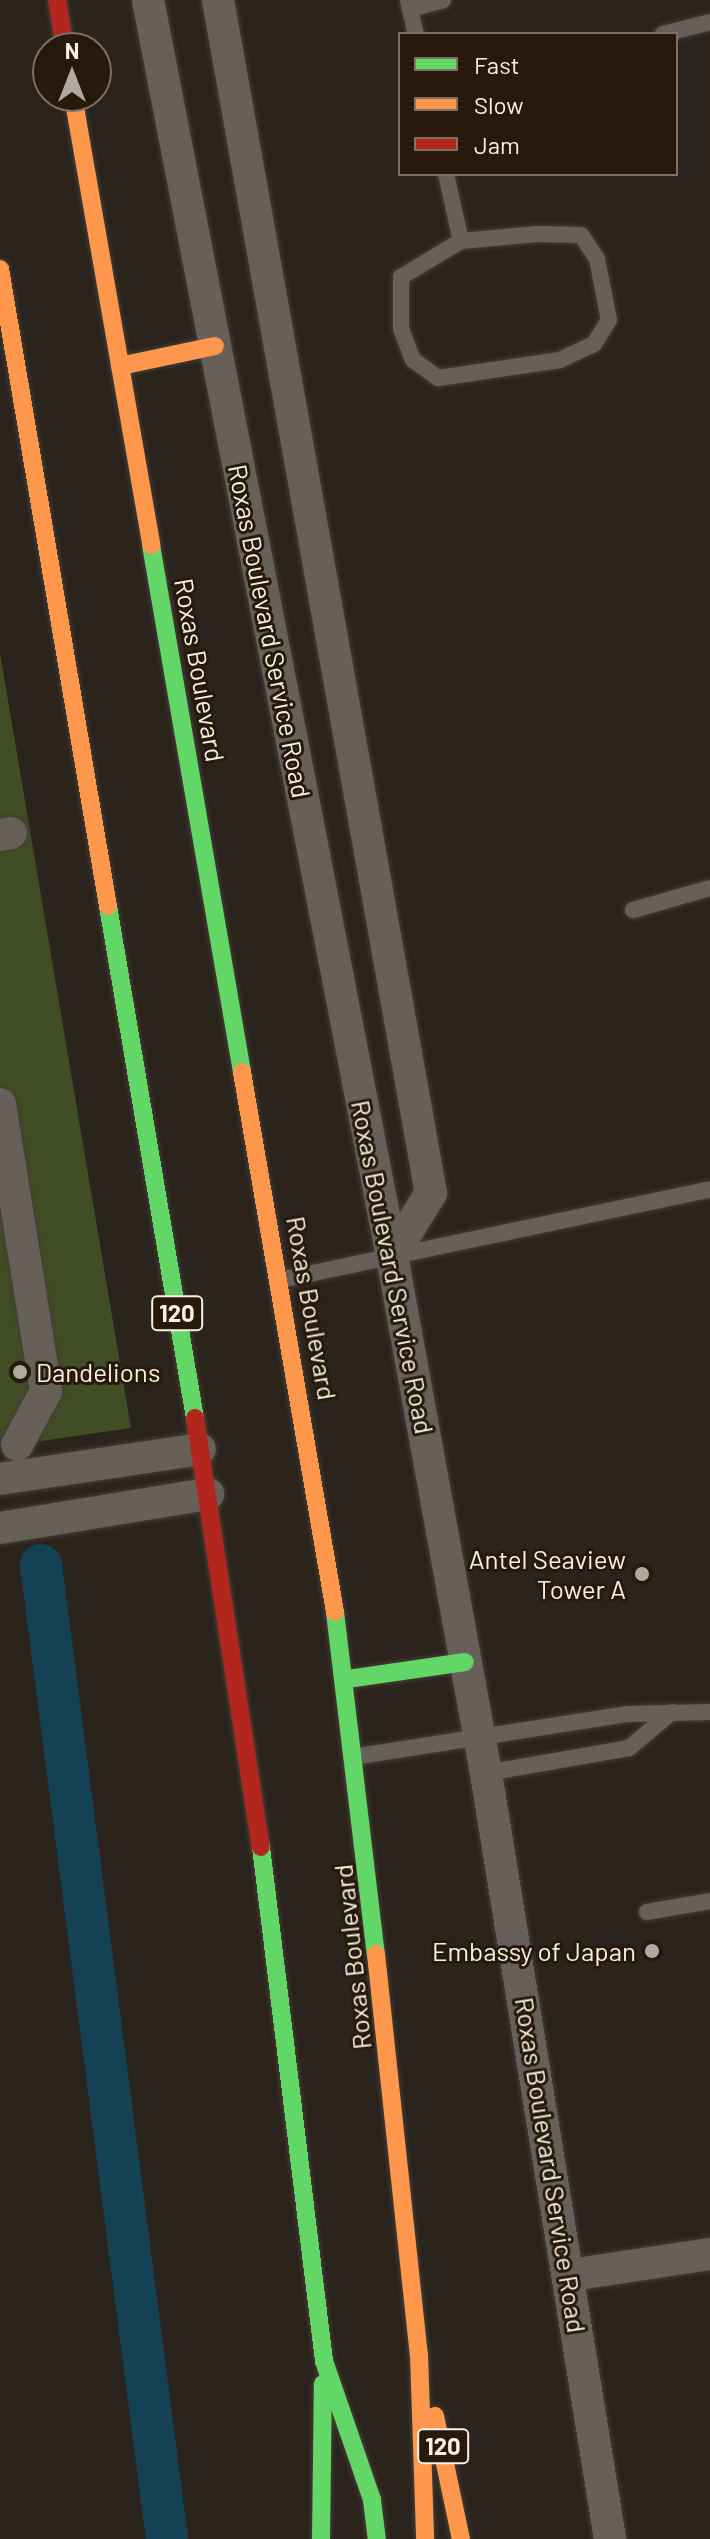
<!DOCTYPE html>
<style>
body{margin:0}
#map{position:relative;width:710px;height:2539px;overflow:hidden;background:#2b241c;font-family:Barlow,sans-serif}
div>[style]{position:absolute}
.green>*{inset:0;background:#414d25}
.canal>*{height:42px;margin:-21px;padding:0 21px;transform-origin:21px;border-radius:21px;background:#154155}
.roads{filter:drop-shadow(0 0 2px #453e38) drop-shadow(0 0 2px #453e38)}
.lane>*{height:16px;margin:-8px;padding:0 8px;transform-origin:8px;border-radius:8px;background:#666059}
.street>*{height:32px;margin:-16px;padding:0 16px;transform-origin:16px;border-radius:16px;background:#666059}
.fast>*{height:18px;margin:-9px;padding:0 9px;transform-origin:9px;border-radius:9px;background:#63d668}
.slow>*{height:18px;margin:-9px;padding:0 9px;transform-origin:9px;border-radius:9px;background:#ff974d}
.jam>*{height:18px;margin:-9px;padding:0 9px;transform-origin:9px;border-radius:9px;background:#b3261e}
.dots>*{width:22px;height:22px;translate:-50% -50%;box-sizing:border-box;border:4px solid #271a0c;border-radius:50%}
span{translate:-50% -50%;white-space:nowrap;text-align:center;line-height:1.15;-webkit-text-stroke:6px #271a0c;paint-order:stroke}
.shield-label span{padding:2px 6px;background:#271a0c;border:2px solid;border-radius:6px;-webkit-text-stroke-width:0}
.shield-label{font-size:24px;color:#f9f0e6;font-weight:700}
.street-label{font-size:26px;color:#f9f0e6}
.poi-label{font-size:26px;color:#f9f0e6}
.left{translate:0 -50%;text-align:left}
.right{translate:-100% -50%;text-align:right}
.legend{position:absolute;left:398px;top:32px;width:280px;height:144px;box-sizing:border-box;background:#271a0c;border:2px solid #7b7063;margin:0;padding:10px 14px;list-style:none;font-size:24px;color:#f9f0e6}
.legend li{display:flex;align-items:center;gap:16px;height:40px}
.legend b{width:40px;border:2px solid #7b7063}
.north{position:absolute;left:32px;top:32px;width:80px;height:80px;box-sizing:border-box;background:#271a0c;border:2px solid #7b7063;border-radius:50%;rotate:0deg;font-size:22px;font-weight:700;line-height:32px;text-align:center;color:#f9f0e6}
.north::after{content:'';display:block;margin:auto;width:28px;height:36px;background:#b1a99f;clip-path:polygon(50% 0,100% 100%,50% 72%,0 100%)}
</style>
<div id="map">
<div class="green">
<div style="clip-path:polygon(0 653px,131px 1428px,0 1447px)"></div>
</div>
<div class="canal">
<div style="left:41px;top:1565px;width:982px;rotate:82.63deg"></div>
</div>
<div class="roads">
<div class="lane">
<div style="left:408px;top:0;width:35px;rotate:77deg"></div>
<div style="left:410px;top:9px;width:34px;rotate:-15deg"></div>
<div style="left:663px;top:34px;width:49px;rotate:-14.3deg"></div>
<div style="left:446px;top:174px;width:69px;rotate:77.4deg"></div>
<div style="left:537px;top:234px;width:44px;rotate:1.3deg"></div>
<div style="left:581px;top:235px;width:29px;rotate:56deg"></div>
<div style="left:597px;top:259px;width:62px;rotate:78.9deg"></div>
<div style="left:609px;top:320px;width:28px;rotate:122deg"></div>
<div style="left:594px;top:344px;width:38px;rotate:155deg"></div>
<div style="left:560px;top:360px;width:123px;rotate:171.6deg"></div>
<div style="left:438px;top:378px;width:31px;rotate:-144deg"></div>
<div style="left:413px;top:360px;width:33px;rotate:-111deg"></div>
<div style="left:401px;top:329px;width:52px;rotate:-90deg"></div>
<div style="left:401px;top:277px;width:70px;rotate:-31deg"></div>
<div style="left:461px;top:241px;width:76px;rotate:-5.3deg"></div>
<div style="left:633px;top:910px;width:80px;rotate:-15.9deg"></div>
<div style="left:280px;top:1280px;width:440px;rotate:-11.9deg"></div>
<div style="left:359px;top:1756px;width:271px;rotate:-8.9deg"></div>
<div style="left:627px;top:1714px;width:83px;rotate:-1.4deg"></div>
<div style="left:486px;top:1773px;width:145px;rotate:-9.9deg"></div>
<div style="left:629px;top:1748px;width:56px;rotate:-39.9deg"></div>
<div style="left:647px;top:1912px;width:64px;rotate:-9.9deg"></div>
</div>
<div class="street">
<div style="left:148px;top:0;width:1279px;rotate:79.01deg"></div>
<div style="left:392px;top:1256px;width:525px;rotate:79.7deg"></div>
<div style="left:486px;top:1773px;width:776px;rotate:80.8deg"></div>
<div style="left:218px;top:0;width:1212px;rotate:79.88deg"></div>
<div style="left:431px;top:1193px;width:74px;rotate:121.8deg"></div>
<div style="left:0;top:835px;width:11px;rotate:-10deg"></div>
<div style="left:0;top:1104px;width:291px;rotate:80.9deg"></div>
<div style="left:46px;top:1391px;width:61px;rotate:118.2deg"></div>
<div style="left:0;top:1479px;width:202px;rotate:-8.5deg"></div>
<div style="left:0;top:1528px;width:211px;rotate:-9.3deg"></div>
<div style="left:571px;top:2275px;width:141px;rotate:-8.6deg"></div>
</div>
<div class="fast">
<div style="left:151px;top:545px;width:535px;rotate:80.2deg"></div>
<div style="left:108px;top:906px;width:519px;rotate:80.36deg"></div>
<div style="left:335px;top:1612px;width:344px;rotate:83.2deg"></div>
<div style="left:347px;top:1679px;width:119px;rotate:-8.2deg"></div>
<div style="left:261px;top:1847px;width:518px;rotate:83.01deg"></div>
<div style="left:324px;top:2361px;width:147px;rotate:70.9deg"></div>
<div style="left:372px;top:2500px;width:39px;rotate:83deg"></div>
<div style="left:321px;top:2539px;width:155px;rotate:-89.3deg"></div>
</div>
<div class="slow">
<div style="left:73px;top:96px;width:456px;rotate:80.1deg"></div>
<div style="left:0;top:269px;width:646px;rotate:80.38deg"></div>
<div style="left:120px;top:366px;width:97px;rotate:-11.9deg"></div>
<div style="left:242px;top:1072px;width:548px;rotate:80.23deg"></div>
<div style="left:376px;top:1954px;width:402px;rotate:83.9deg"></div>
<div style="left:419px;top:2354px;width:185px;rotate:88.1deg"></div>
<div style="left:435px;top:2416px;width:126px;rotate:78.1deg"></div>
</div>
<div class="jam">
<div style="left:57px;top:0;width:49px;rotate:80.5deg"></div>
<div style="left:195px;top:1418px;width:434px;rotate:81.3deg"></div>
</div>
</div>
<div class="dots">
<div style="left:20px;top:1372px;background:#b1a99f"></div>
<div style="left:642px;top:1574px;background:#b1a99f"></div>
<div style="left:652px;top:1951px;background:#b1a99f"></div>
</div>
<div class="shield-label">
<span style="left:177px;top:1313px">120</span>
<span style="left:443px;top:2446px">120</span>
</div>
<div class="street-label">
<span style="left:270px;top:631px;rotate:79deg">Roxas Boulevard Service Road</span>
<span style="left:200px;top:670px;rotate:80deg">Roxas Boulevard</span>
<span style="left:393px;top:1267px;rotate:79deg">Roxas Boulevard Service Road</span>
<span style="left:312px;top:1308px;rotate:80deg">Roxas Boulevard</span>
<span style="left:352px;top:1957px;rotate:-96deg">Roxas Boulevard</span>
<span style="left:551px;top:2165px;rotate:81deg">Roxas Boulevard Service Road</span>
</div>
<div class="poi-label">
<span class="left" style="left:36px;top:1372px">Dandelions</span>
<span class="right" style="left:626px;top:1574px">Antel Seaview<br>Tower A</span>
<span class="right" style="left:636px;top:1951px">Embassy of Japan</span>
</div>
<ul class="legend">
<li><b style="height:10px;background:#63d668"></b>Fast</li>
<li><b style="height:10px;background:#ff974d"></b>Slow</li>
<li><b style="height:10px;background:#b3261e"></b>Jam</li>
</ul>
<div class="north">N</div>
</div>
